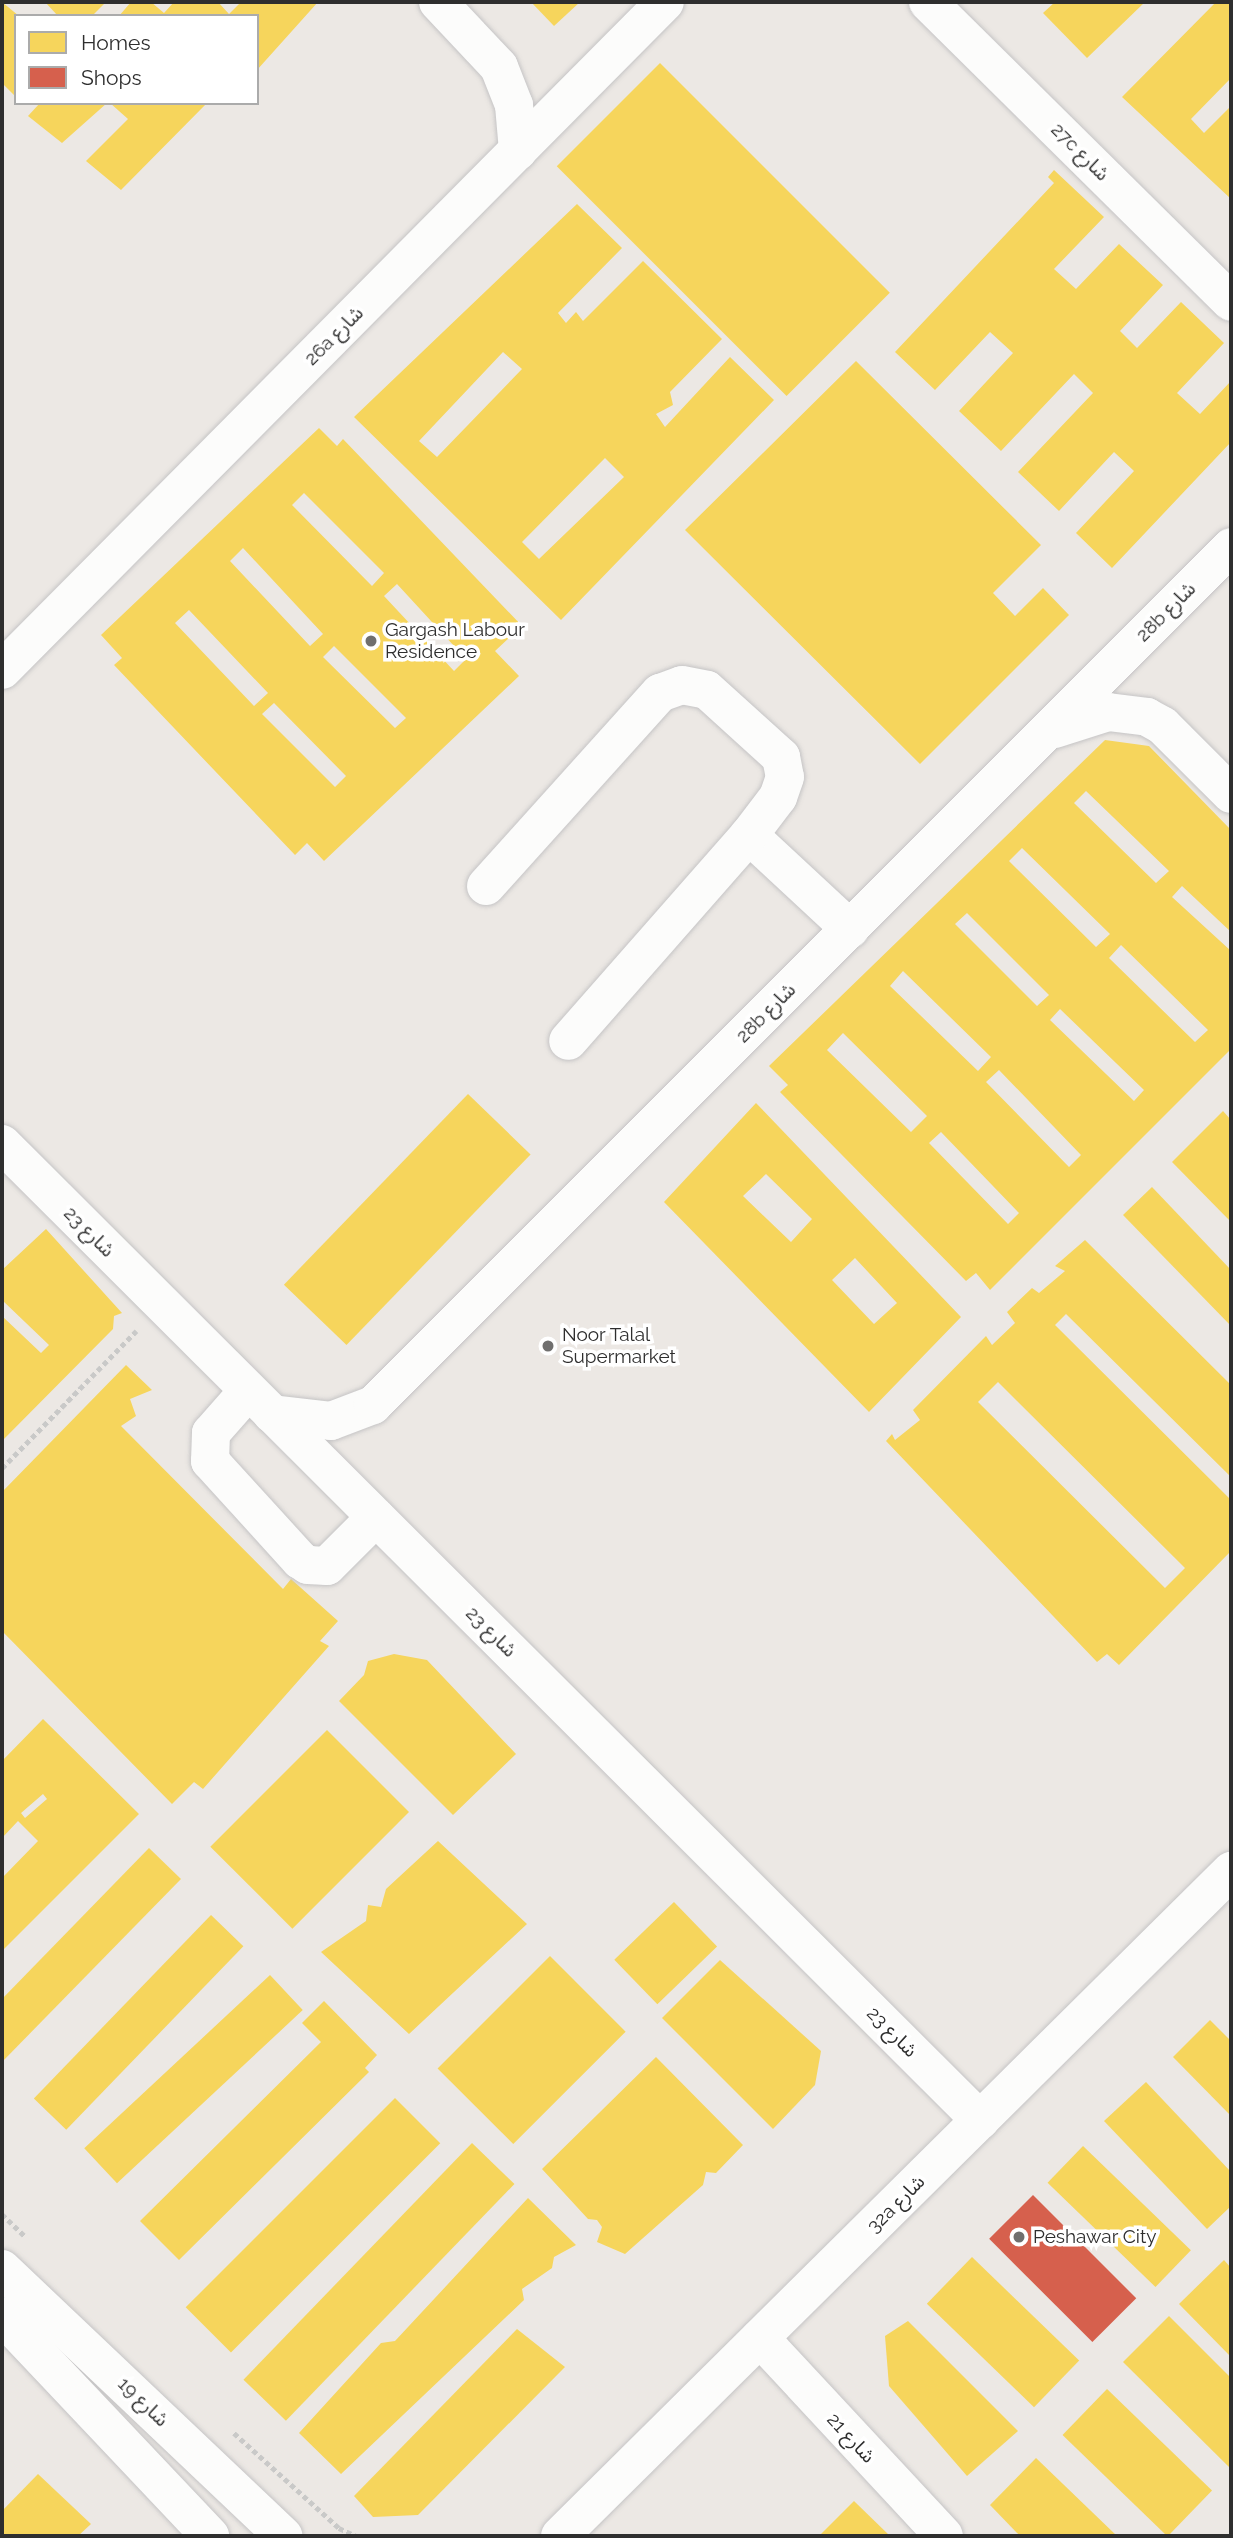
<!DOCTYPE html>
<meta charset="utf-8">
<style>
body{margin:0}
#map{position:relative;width:1233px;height:2538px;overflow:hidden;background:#ece8e4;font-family:Raleway,"Noto Sans Arabic",sans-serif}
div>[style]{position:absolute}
.homes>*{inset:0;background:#f6d55c;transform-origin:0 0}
.shops>*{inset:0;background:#d6604d;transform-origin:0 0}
.path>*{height:4.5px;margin-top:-2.25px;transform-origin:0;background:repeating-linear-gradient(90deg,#c9c9c8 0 5px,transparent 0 8.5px)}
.roads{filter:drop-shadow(0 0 2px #c5c4c5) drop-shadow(0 0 2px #c5c4c5)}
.minor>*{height:38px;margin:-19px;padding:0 19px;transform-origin:19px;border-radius:19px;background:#fcfcfb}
.dots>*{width:19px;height:19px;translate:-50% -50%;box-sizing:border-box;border:4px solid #fff;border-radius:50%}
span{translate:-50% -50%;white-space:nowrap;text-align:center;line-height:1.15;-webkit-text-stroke:7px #fff;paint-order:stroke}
.street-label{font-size:19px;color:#2e2e2e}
.poi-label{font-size:19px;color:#2e2e2e}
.left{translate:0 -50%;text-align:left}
.frame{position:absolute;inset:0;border:4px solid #2e2e2e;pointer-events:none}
.legend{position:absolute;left:14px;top:14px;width:245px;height:91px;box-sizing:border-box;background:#fff;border:2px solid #ababab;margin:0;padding:9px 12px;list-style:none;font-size:21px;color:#2e2e2e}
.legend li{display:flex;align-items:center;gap:14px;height:35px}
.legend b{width:35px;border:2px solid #ababab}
</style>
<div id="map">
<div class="homes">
<div style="clip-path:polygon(2px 2px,19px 16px,16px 16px,14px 95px,2px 83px)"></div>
<div style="clip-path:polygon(45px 2px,106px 2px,92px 16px,58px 16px)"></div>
<div style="clip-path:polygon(131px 2px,151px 2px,164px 13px,174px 2px,218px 2px,229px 14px,241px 2px,318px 2px,257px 70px,257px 16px,119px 16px)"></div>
<div style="clip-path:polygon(531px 2px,580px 2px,554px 26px)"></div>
<div style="clip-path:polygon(1055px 2px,1145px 2px,1087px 58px,1043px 13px)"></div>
<div style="clip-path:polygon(1216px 2px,1231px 2px,1231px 78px,1191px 119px,1204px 133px,1231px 106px,1231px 199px,1122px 97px)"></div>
<div style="left:660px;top:63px;width:325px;height:146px;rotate:45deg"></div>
<div style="clip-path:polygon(40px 103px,107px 103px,62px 143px,28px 116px)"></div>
<div style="clip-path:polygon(110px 103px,207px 103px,121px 190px,86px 161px,128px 119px)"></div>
<div style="clip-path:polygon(1054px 170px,1104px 217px,1054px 269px,1076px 289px,1119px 244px,1163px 285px,1120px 331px,1137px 348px,1181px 302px,1224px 343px,1177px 393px,1200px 414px,1231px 381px,1231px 442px,1112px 568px,1076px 533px,1134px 471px,1114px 452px,1059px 511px,1018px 472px,1093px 393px,1074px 374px,1001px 451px,959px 411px,1013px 353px,990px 332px,935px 390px,895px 352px,1054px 183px,1048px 177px)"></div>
<div style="clip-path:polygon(evenodd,577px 204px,622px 248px,558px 313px,566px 323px,576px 312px,583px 321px,643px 261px,722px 339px,670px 392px,673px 405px,656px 414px,665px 427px,730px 357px,774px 400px,561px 620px,354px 417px,577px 204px,503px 352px,522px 369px,437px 457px,419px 441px,503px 352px,577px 204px,605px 458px,624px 477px,539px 559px,522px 542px,605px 458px)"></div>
<div style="clip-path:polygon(856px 361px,1041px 545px,993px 593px,1015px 616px,1043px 588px,1069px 615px,920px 764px,685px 530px)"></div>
<div style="clip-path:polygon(evenodd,319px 428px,337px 446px,343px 439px,522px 626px,495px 651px,519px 676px,324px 861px,307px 843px,295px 855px,114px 665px,122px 658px,101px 635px,319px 428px,304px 493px,384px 573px,372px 586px,292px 505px,304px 493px,319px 428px,243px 548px,323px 634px,310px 646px,230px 561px,243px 548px,319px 428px,397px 584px,466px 659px,454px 671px,384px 596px,397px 584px,319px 428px,189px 610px,268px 693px,254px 706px,175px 623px,189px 610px,319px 428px,334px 646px,406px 718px,395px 728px,323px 657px,334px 646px,319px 428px,274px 703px,346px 776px,335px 787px,262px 714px,274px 703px)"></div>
<div style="clip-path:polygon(evenodd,1105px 740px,1149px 746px,1231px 830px,1231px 932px,1182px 886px,1172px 897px,1231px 951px,1231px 1049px,990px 1290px,976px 1273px,966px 1281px,780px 1092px,788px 1085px,769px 1066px,1105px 740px,1086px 791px,1169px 871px,1156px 883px,1074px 803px,1086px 791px,1105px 740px,1022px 848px,1110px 934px,1096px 947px,1009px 861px,1022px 848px,1105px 740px,967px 913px,1049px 995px,1037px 1006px,955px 924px,967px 913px,1105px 740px,1121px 945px,1208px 1030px,1195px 1042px,1109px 958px,1121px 945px,1105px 740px,903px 971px,991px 1057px,978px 1071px,890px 986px,903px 971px,1105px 740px,1060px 1009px,1144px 1090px,1134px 1101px,1050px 1020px,1060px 1009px,1105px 740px,843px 1033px,927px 1116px,911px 1132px,827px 1050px,843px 1033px,1105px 740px,999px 1070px,1081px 1155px,1069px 1167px,986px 1082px,999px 1070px,1105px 740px,941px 1132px,1019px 1213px,1008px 1224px,929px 1143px,941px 1132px)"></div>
<div style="left:468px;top:1094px;width:87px;height:265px;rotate:44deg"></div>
<div style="clip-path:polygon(evenodd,756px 1103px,961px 1317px,869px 1412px,664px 1202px,756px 1103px,766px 1174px,812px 1219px,791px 1242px,743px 1196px,766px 1174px,756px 1103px,855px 1258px,897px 1303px,874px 1324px,832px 1280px,855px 1258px)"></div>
<div style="clip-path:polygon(1223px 1111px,1231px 1120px,1231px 1222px,1172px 1162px)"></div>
<div style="clip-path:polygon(1152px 1187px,1231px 1270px,1231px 1326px,1123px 1215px)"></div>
<div style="clip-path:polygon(46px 1229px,122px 1313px,114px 1316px,113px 1329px,2px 1441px,2px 1316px,41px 1353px,49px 1345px,2px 1300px,2px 1270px)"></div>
<div style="clip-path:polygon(evenodd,1085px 1240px,1231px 1385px,1231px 1477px,1066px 1314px,1055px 1325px,1231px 1500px,1231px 1551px,1119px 1665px,1107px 1654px,1097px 1662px,886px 1441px,892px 1434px,895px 1440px,920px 1420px,913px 1410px,986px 1336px,992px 1345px,1015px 1323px,1007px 1312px,1032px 1288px,1039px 1293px,1065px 1271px,1055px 1266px,1085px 1240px,998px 1382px,1185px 1568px,1165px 1588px,978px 1402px,998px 1382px)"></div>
<div style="clip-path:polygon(126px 1365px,152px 1390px,130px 1399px,136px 1416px,121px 1426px,283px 1589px,291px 1579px,338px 1621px,320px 1641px,329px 1646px,203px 1789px,194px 1782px,172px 1804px,2px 1631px,2px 1492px)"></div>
<div style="clip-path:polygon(394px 1654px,427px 1660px,516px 1754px,453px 1815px,339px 1701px,364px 1675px,368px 1661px)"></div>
<div style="clip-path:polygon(evenodd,43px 1719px,139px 1814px,2px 1951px,2px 1878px,38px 1841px,18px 1821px,2px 1838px,2px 1761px,43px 1719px,43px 1794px,47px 1799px,25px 1818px,21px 1813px,43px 1794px)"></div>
<div style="left:327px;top:1730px;width:116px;height:165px;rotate:45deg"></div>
<div style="clip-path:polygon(438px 1841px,527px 1924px,409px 2034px,321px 1952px,366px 1921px,368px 1905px,381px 1907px,386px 1889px)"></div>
<div style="clip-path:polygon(149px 1848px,181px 1879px,2px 2062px,2px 1999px)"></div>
<div style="left:674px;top:1902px;width:62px;height:83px;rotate:46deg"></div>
<div style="left:211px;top:1915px;width:45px;height:255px;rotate:44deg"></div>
<div style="left:550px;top:1956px;width:107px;height:159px;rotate:45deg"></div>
<div style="clip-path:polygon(720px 1960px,821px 2051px,815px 2085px,773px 2129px,662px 2018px)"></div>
<div style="left:270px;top:1975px;width:48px;height:254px;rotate:47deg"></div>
<div style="clip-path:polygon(324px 2001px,377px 2055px,365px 2068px,369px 2072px,179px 2260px,140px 2221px,321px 2042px,302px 2023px)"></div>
<div style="clip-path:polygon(1210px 2020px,1231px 2041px,1231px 2116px,1173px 2057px)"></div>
<div style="clip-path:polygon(656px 2057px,743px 2145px,716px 2173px,706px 2172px,703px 2185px,625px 2254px,597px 2242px,602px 2227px,597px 2220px,588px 2219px,542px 2169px)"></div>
<div style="clip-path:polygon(1146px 2082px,1231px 2172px,1231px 2206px,1207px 2229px,1104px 2121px)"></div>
<div style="left:395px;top:2098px;width:64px;height:296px;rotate:45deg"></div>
<div style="left:472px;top:2143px;width:59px;height:329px;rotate:44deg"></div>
<div style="left:1083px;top:2146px;width:150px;height:51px;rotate:44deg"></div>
<div style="clip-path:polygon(528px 2198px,576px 2245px,554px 2257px,552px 2268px,522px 2289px,524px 2300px,341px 2474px,299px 2433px,381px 2343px,395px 2341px)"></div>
<div style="left:972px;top:2257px;width:149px;height:65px;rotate:44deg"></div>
<div style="clip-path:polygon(1224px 2260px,1231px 2268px,1231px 2357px,1179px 2304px)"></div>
<div style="clip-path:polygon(1169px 2316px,1231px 2378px,1231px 2469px,1123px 2362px)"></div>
<div style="clip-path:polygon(908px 2321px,1018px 2431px,967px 2476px,889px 2386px,885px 2336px)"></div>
<div style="clip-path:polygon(517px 2329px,565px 2367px,418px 2515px,373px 2517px,354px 2496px)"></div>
<div style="left:1107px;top:2389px;width:146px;height:64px;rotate:44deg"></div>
<div style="clip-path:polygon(1036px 2458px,1117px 2536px,1020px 2536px,990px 2505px)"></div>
<div style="clip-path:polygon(38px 2474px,91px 2524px,78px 2536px,2px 2536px,2px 2511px)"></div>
<div style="clip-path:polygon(854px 2501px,890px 2536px,819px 2536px)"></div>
</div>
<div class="shops">
<div style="left:1033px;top:2195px;width:146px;height:62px;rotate:45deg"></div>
</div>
<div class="path">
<div style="left:2px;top:1468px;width:192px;rotate:-45.6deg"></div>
<div style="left:2px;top:2214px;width:33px;rotate:44deg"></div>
<div style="left:234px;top:2433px;width:142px;rotate:42.1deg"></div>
<div style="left:339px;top:2528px;width:19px;rotate:25deg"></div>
</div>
<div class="roads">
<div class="minor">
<div style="left:438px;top:2px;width:89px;rotate:46.8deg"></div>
<div style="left:499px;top:67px;width:41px;rotate:68.5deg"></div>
<div style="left:514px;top:105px;width:46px;rotate:85deg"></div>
<div style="left:928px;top:2px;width:426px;rotate:44.7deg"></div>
<div style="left:2px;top:670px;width:941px;rotate:-45.22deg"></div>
<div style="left:1055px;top:729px;width:56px;rotate:-17.8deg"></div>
<div style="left:1108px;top:712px;width:39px;rotate:7deg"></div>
<div style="left:1147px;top:717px;width:18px;rotate:29deg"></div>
<div style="left:1163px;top:726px;width:96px;rotate:45deg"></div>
<div style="left:749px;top:835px;width:138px;rotate:42.9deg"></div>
<div style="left:486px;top:886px;width:260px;rotate:-48deg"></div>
<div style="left:660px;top:693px;width:23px;rotate:-20deg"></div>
<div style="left:682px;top:685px;width:25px;rotate:11deg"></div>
<div style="left:707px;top:690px;width:100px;rotate:42.2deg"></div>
<div style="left:781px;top:757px;width:20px;rotate:79deg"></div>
<div style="left:785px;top:777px;width:21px;rotate:109deg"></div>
<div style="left:778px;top:797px;width:48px;rotate:127.3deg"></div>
<div style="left:749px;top:835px;width:274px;rotate:131.3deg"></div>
<div style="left:2px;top:1144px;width:1382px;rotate:44.94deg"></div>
<div style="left:248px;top:1391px;width:56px;rotate:131.4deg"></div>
<div style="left:211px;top:1433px;width:28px;rotate:92deg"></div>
<div style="left:210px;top:1461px;width:134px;rotate:47.7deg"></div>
<div style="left:300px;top:1560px;width:9px;rotate:32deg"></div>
<div style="left:308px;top:1565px;width:19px;rotate:3deg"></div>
<div style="left:327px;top:1566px;width:69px;rotate:-45deg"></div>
<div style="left:272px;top:1414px;width:59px;rotate:6.8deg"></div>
<div style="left:331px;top:1421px;width:45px;rotate:-20.9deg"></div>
<div style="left:373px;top:1405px;width:1213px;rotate:-45deg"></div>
<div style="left:2px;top:2269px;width:388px;rotate:43.5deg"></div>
<div style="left:2px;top:2316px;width:303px;rotate:46.6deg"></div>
<div style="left:760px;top:2338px;width:270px;rotate:47.1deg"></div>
<div style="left:560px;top:2536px;width:945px;rotate:-44.74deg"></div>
</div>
</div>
<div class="dots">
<div style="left:371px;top:641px;background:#706f6e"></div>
<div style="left:548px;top:1346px;background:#706f6e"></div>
<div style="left:1019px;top:2237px;background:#706f6e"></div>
</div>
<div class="street-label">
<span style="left:1080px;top:152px;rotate:45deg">27c شارع</span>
<span style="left:334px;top:336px;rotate:-45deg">26a شارع</span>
<span style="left:1166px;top:612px;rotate:-45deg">28b شارع</span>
<span style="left:766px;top:1013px;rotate:-45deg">28b شارع</span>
<span style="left:89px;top:1232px;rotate:45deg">شارع 23</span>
<span style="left:491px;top:1632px;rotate:45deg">شارع 23</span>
<span style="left:892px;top:2032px;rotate:45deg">شارع 23</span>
<span style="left:896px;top:2204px;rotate:-45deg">32a شارع</span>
<span style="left:143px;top:2402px;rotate:44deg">شارع 19</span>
<span style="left:851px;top:2438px;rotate:47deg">شارع 21</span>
</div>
<div class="poi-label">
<span class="left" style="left:385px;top:641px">Gargash Labour<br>Residence</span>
<span class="left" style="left:562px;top:1346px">Noor Talal<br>Supermarket</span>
<span class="left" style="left:1033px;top:2237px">Peshawar City</span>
</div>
<div class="frame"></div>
<ul class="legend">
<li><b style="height:19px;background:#f6d55c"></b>Homes</li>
<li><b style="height:19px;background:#d6604d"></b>Shops</li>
</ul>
</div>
